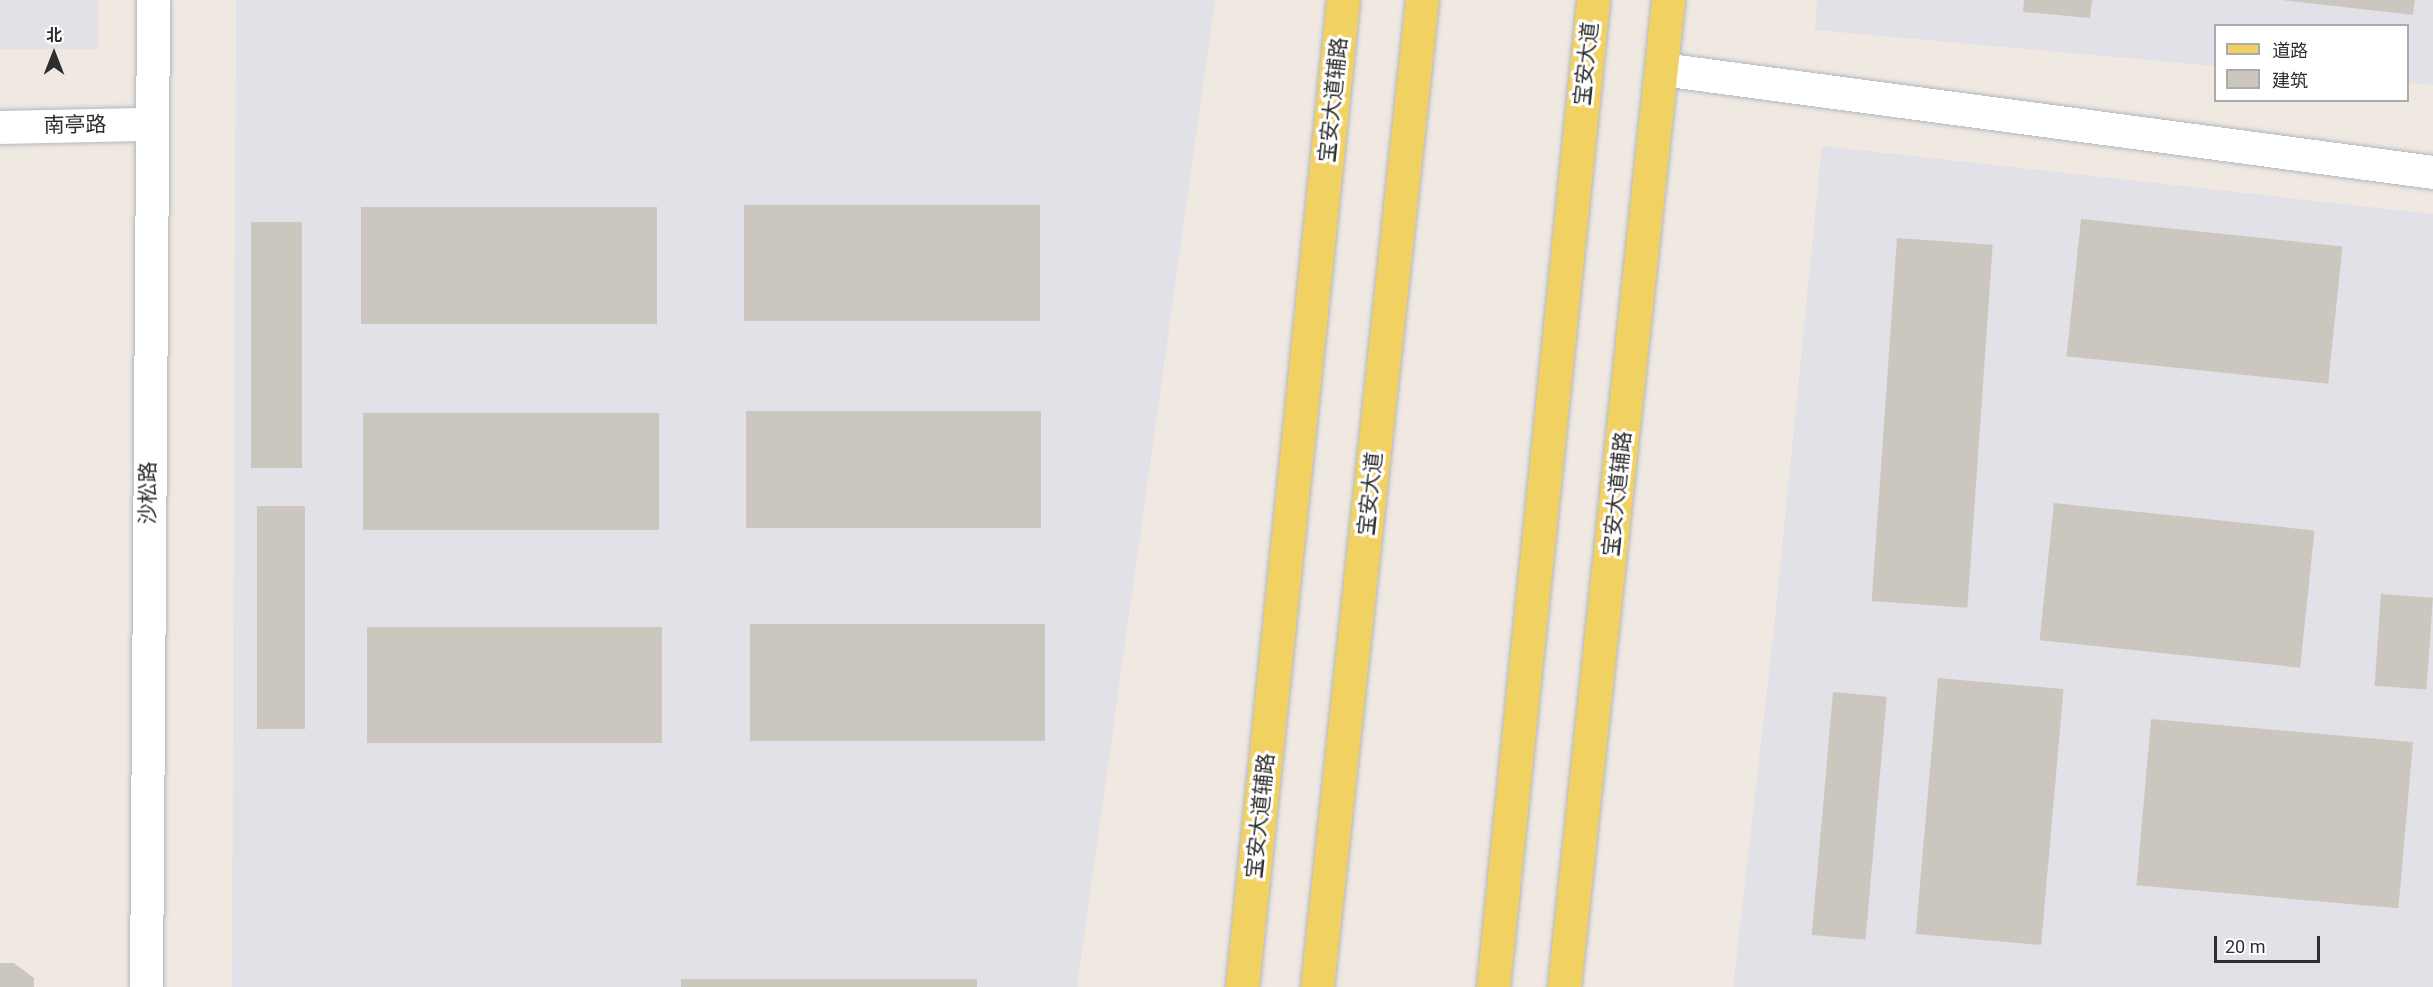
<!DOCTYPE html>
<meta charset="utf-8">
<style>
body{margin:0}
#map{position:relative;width:2433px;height:987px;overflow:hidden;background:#efe9e1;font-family:Roboto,"Noto Sans SC",sans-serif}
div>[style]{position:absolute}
.industrial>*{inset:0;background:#e3e1e8;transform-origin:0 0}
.building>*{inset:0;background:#cbc7bf;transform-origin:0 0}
.roads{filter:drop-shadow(0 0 2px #b4b7c1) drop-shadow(0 0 2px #b4b7c1)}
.minor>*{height:33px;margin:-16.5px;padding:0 16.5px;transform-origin:16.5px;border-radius:16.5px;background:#fff}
.major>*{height:33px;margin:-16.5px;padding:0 16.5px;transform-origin:16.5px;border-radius:16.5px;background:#f2d163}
span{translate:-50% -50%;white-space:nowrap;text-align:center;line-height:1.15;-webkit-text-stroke:6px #fff;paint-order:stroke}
.street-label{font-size:21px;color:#2e2e2e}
.legend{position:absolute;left:2214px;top:24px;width:195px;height:78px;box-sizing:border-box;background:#fff;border:2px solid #ababab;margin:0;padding:8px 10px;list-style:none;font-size:18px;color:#2e2e2e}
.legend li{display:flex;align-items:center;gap:12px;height:30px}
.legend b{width:30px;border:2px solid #ababab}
.north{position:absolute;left:24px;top:24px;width:60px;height:60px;-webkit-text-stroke:4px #fff;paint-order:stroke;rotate:0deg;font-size:16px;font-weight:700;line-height:24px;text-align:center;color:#2e2e2e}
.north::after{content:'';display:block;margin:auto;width:21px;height:27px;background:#2e2e2e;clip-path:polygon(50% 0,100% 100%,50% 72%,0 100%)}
.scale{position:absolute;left:2214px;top:936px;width:106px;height:27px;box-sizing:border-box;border:3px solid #2e2e2e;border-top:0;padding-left:8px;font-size:18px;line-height:21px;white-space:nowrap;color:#2e2e2e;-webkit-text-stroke:4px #fff;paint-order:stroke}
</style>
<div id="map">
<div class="industrial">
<div style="left:0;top:0;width:98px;height:49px"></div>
<div style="clip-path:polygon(236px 0,1215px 0,1077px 987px,232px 987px)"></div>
<div style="clip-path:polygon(1817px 0,2433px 0,2433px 85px,2408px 83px,2408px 26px,2216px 26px,2215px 66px,1815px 30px)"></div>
<div style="clip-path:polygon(1822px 146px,2433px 214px,2433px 987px,1733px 987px,1774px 629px)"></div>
</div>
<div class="building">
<div style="clip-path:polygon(2024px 0,2092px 0,2090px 18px,2023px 12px)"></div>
<div style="clip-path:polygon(2281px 0,2415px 0,2413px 15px)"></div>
<div style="left:1040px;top:205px;width:116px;height:296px;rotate:90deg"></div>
<div style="left:657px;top:207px;width:117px;height:296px;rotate:90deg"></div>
<div style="left:2081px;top:219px;width:263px;height:138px;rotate:6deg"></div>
<div style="left:251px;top:222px;width:51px;height:246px"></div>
<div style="left:1897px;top:238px;width:96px;height:364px;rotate:4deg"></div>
<div style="left:1041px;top:411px;width:117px;height:295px;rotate:90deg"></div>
<div style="left:659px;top:413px;width:117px;height:296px;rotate:90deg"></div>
<div style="left:2054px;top:503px;width:262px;height:138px;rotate:6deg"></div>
<div style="left:257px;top:506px;width:48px;height:223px"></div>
<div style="left:2381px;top:594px;width:52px;height:92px;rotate:4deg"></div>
<div style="left:1045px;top:624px;width:117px;height:295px;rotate:90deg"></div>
<div style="left:662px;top:627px;width:116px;height:295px;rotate:90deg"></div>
<div style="left:1938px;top:678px;width:126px;height:257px;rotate:5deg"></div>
<div style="left:1833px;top:692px;width:54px;height:244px;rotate:5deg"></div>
<div style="left:2151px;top:719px;width:263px;height:167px;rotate:5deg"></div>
<div style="clip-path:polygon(0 963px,14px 963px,34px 978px,34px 987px,0 987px)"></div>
<div style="left:977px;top:979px;width:8px;height:296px;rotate:90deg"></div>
</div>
<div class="roads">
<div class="minor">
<div style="left:1662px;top:69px;width:778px;rotate:7.61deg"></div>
<div style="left:0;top:127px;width:149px;rotate:-1.2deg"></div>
<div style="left:146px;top:987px;width:987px;rotate:-89.59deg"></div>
</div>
<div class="major">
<div style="left:1242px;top:987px;width:992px;rotate:-84.16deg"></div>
<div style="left:1317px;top:987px;width:993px;rotate:-83.93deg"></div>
<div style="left:1493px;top:987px;width:992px;rotate:-84.21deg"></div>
<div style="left:1564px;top:987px;width:992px;rotate:-83.98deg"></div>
</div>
</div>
<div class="street-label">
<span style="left:1586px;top:64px;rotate:-84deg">宝安大道</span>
<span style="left:1333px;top:100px;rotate:-84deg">宝安大道辅路</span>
<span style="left:75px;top:125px;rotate:-1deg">南亭路</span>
<span style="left:148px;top:493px;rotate:-90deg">沙松路</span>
<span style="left:1370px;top:494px;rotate:-84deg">宝安大道</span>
<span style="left:1617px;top:494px;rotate:-84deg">宝安大道辅路</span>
<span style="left:1260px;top:816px;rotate:-84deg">宝安大道辅路</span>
</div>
<ul class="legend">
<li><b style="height:8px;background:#f2d163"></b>道路</li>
<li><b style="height:16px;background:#cbc7bf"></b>建筑</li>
</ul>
<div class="north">北</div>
<div class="scale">20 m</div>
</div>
